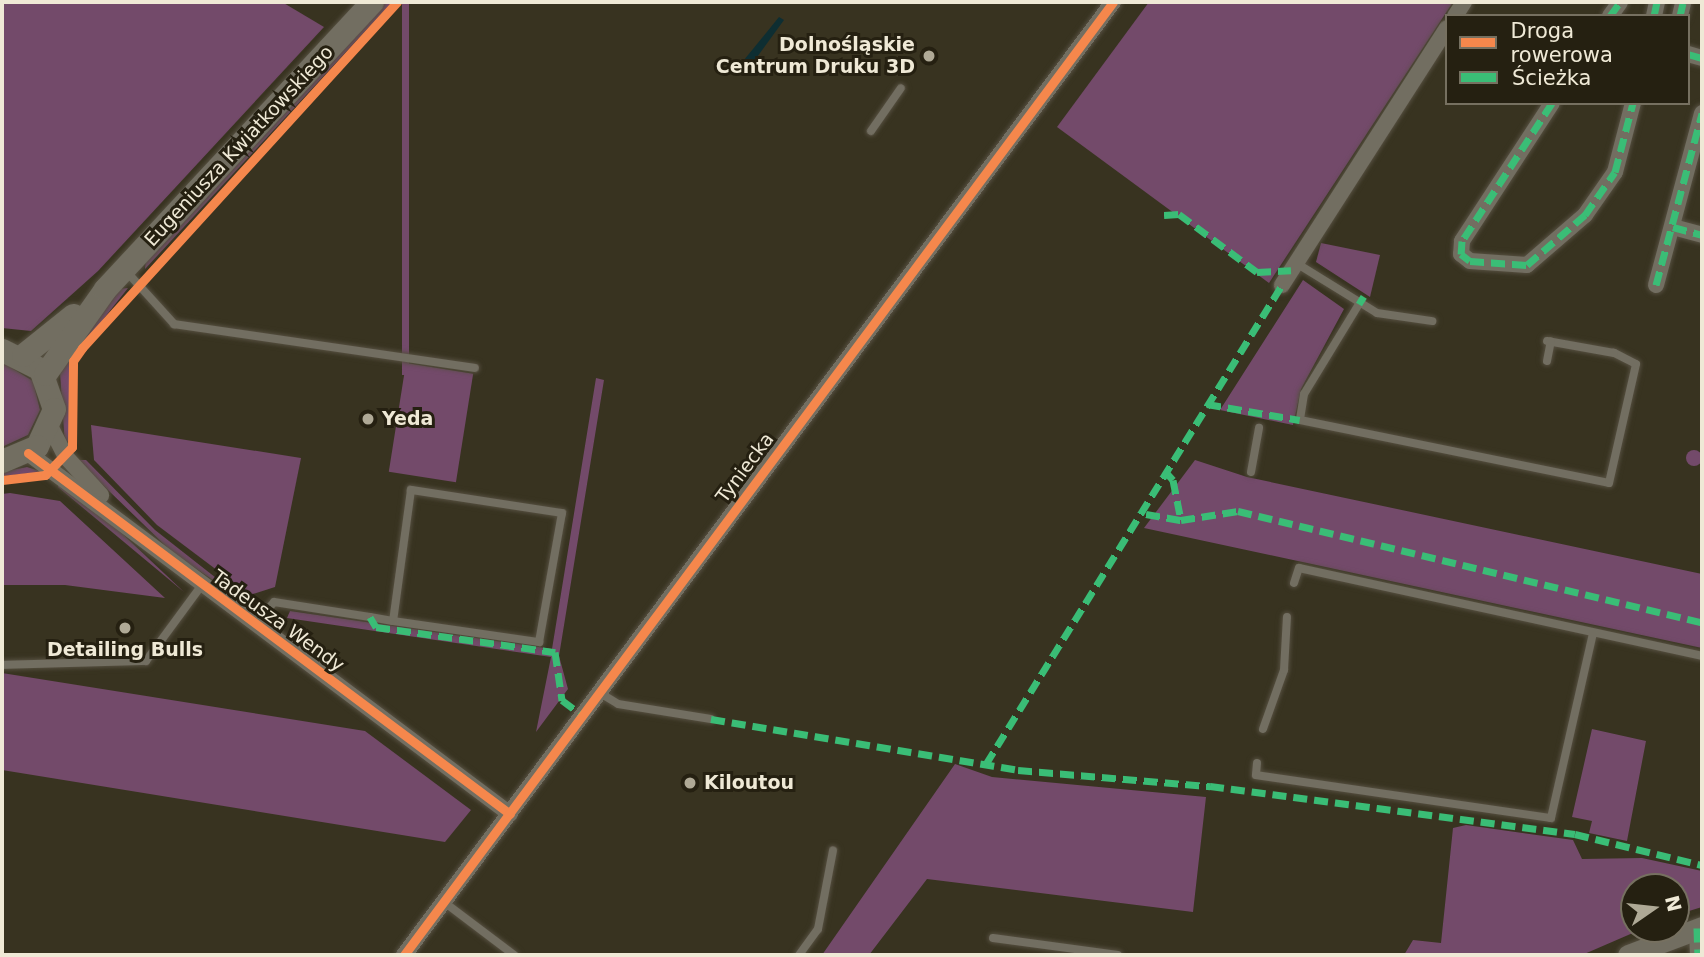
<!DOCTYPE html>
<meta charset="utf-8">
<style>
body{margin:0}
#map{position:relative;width:1704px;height:957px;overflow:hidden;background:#383320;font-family:"DejaVu Sans",sans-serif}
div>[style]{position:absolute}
.green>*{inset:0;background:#734a6a;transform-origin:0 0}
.round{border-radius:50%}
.water>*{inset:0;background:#0e2e32}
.roads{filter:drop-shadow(0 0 2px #554f40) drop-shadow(0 0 2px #554f40)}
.service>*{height:8px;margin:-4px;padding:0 4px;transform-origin:4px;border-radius:4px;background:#726e61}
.minor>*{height:16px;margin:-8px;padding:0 8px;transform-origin:8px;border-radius:8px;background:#726e61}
.tertiary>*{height:21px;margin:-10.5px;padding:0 10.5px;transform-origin:10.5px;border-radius:10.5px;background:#726e61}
.secondary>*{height:23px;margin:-11.5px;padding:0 11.5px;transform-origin:11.5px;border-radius:11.5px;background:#726e61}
.quiet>*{height:7px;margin-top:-3.5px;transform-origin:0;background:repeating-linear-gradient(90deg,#3abd76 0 14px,transparent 0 21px)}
.cycleway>*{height:9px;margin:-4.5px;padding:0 4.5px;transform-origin:4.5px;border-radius:4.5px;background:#f5874c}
.dots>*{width:19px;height:19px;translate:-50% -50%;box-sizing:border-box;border:4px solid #252011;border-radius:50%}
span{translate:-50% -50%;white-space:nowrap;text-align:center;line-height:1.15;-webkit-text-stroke:6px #252011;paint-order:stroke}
.poi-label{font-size:19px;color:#efe9d6;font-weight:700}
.right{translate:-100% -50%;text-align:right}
.left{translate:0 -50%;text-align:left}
.street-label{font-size:19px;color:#efe9d6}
.frame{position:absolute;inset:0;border:4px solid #efe9d6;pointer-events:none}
.legend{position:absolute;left:1445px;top:14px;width:245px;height:91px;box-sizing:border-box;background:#252011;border:2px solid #767060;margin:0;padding:9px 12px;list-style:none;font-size:21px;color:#efe9d6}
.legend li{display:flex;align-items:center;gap:14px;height:35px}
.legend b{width:35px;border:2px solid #767060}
.north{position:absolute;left:1620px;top:873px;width:70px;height:70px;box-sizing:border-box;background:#252011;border:2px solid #767060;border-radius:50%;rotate:76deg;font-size:19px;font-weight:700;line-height:28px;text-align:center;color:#efe9d6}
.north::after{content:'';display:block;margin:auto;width:24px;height:32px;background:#afa996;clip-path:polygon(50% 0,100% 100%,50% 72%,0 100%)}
</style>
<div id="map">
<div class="green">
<div style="clip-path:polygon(2px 2px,282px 2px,324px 27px,98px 271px,31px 331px,2px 328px)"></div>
<div style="clip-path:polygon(385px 2px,392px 2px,145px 269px,146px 258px)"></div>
<div style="left:402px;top:2px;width:7px;height:373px"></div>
<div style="clip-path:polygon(1149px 2px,1453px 2px,1269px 283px,1057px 127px)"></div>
<div style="clip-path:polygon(1321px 243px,1380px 255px,1370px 297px,1316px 262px)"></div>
<div style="clip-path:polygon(1303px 280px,1344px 309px,1301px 389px,1293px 425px,1220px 410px)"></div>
<div style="clip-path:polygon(128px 288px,70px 361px,72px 434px,65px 446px,60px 373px,119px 289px)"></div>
<div style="clip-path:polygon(2px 362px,33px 381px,40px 410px,28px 435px,2px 447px)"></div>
<div style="left:406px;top:363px;width:68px;height:110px;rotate:9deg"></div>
<div style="clip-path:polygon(596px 378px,604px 380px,559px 656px,568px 689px,536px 732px,551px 657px,287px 618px,290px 611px,552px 649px)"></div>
<div style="clip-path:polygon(91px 425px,301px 458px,275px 587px,250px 595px,157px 525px,94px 460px)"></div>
<div class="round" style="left:1686px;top:450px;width:16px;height:16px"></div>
<div style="clip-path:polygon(77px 460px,86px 460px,155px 530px,253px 607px,173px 553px)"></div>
<div style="clip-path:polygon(1195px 460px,1247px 477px,1702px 574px,1702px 648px,1144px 528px)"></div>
<div style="clip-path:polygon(27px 467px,43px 472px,2px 476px,2px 472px)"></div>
<div style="clip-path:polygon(58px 485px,113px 525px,184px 592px,58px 487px)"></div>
<div style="clip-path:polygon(10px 493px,60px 501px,165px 598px,65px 585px,2px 585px,2px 494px)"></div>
<div style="clip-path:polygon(2px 673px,365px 731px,471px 810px,445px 842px,2px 770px)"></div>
<div style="clip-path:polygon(1592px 729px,1646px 741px,1627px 841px,1589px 833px,1592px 821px,1572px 817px)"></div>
<div style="clip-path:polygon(955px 764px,992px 777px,1206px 797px,1193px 912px,927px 879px,869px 955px,822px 955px)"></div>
<div style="clip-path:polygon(1466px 825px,1573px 840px,1582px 859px,1642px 858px,1702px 871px,1702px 907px,1676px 915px,1676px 887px,1634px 887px,1634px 929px,1642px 929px,1582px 955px,1404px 955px,1413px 940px,1441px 943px,1453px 828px)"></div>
</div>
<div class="water">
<div style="clip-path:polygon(779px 17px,784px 20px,752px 64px,744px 60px)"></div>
</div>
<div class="roads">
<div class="service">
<div style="left:871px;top:131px;width:52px;rotate:-55.1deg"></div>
<div style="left:1296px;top:263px;width:95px;rotate:31.7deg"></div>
<div style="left:1377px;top:313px;width:56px;rotate:8.3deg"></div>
<div style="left:126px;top:271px;width:72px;rotate:47.8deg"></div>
<div style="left:174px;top:324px;width:304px;rotate:8.3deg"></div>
<div style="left:1359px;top:304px;width:105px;rotate:121.4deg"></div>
<div style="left:1304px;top:394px;width:26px;rotate:99deg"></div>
<div style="left:1300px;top:420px;width:315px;rotate:11.5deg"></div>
<div style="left:1609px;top:483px;width:122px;rotate:-77.2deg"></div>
<div style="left:1636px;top:364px;width:25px;rotate:-153deg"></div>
<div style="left:1614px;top:353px;width:68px;rotate:-169.8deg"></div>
<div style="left:1547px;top:361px;width:20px;rotate:-79deg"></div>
<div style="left:1251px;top:472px;width:45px;rotate:-79.7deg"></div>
<div style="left:1294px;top:583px;width:16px;rotate:-72deg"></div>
<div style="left:1299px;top:568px;width:412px;rotate:12.3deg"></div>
<div style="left:255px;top:624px;width:29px;rotate:-49deg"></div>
<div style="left:274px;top:602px;width:97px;rotate:8.9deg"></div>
<div style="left:370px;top:617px;width:23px;rotate:10deg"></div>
<div style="left:393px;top:621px;width:148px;rotate:8.2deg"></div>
<div style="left:539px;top:642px;width:131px;rotate:-79.9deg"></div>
<div style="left:562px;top:513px;width:153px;rotate:-171.3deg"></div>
<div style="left:411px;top:490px;width:132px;rotate:97.8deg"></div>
<div style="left:2px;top:665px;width:144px;rotate:-1.6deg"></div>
<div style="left:146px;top:661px;width:93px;rotate:-53.7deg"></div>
<div style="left:600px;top:693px;width:21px;rotate:31deg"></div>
<div style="left:618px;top:704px;width:94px;rotate:9.2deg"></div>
<div style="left:1263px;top:729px;width:63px;rotate:-70.4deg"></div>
<div style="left:1284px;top:670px;width:53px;rotate:-86.8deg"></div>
<div style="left:1257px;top:763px;width:12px;rotate:95deg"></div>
<div style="left:1256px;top:775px;width:298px;rotate:8.3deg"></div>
<div style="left:1551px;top:818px;width:190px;rotate:-77.2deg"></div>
<div style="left:444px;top:902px;width:88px;rotate:37.1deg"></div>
<div style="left:993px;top:938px;width:126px;rotate:7.7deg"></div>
<div style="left:799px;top:955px;width:32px;rotate:-54deg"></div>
<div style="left:818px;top:929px;width:80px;rotate:-79.2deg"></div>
</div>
<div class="minor">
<div style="left:1455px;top:16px;width:17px;rotate:-57deg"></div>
<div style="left:1610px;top:16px;width:17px;rotate:-54deg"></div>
<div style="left:1654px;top:16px;width:14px;rotate:-78deg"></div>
<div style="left:1680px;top:16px;width:13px;rotate:-77deg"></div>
<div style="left:1688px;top:54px;width:15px;rotate:16deg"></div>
<div style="left:1552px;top:103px;width:165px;rotate:123.1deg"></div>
<div style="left:1462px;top:241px;width:13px;rotate:94deg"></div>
<div style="left:1461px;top:254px;width:11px;rotate:38deg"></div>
<div style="left:1470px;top:261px;width:57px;rotate:4deg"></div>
<div style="left:1527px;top:265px;width:77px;rotate:-40.8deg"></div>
<div style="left:1585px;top:215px;width:52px;rotate:-55.1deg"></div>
<div style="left:1615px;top:172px;width:71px;rotate:-75.4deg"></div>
<div style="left:1673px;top:227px;width:30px;rotate:15deg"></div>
<div style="left:1282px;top:285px;width:305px;rotate:-57.3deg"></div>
<div style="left:1656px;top:285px;width:178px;rotate:-75deg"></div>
<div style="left:50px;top:426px;width:35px;rotate:63deg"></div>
<div style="left:66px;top:457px;width:52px;rotate:47.4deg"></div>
<div style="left:28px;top:453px;width:602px;rotate:36.83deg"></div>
<div style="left:1697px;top:928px;width:27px;rotate:88deg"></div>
<div style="left:404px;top:955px;width:1188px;rotate:-53.35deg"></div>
</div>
<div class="tertiary">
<div style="left:1628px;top:955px;width:79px;rotate:-20.7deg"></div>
</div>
<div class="secondary">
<div style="left:2px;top:350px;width:42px;rotate:26.6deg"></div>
<div style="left:40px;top:369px;width:42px;rotate:70.7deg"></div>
<div style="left:54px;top:409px;width:41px;rotate:114.7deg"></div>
<div style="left:37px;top:446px;width:38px;rotate:157deg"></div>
<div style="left:23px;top:355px;width:64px;rotate:-38.7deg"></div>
<div style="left:45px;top:374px;width:104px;rotate:-54.8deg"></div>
<div style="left:105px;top:289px;width:392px;rotate:-47.1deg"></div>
</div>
</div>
<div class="quiet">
<div style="left:1610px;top:16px;width:17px;rotate:-54deg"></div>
<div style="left:1654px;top:16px;width:14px;rotate:-78deg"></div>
<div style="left:1680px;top:16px;width:13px;rotate:-77deg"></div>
<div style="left:1688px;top:54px;width:15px;rotate:16deg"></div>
<div style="left:1552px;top:103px;width:165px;rotate:123.1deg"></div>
<div style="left:1462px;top:241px;width:13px;rotate:94deg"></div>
<div style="left:1461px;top:254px;width:11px;rotate:38deg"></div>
<div style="left:1470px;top:261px;width:57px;rotate:4deg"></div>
<div style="left:1527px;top:265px;width:77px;rotate:-40.8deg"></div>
<div style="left:1585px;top:215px;width:52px;rotate:-55.1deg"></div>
<div style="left:1615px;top:172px;width:71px;rotate:-75.4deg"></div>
<div style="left:1164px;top:215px;width:15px;rotate:-4deg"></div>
<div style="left:1179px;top:214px;width:97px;rotate:36.6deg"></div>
<div style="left:1257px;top:272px;width:34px;rotate:-3deg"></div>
<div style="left:1673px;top:227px;width:30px;rotate:15deg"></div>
<div style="left:1656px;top:285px;width:178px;rotate:-75deg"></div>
<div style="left:1359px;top:304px;width:9px;rotate:-58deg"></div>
<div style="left:1207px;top:404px;width:94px;rotate:9.8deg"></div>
<div style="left:1165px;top:471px;width:12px;rotate:48deg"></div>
<div style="left:1173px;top:480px;width:41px;rotate:78.7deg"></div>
<div style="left:1181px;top:520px;width:58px;rotate:-9deg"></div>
<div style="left:1238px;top:511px;width:477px;rotate:13.5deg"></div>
<div style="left:1146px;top:514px;width:36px;rotate:10deg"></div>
<div style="left:370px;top:617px;width:12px;rotate:59deg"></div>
<div style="left:376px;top:627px;width:181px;rotate:8deg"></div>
<div style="left:555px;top:652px;width:49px;rotate:81.7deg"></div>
<div style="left:562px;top:700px;width:26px;rotate:37deg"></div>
<div style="left:711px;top:719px;width:311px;rotate:9.4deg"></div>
<div style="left:1018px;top:770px;width:193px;rotate:4.8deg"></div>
<div style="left:1210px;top:786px;width:368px;rotate:7.5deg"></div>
<div style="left:1575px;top:834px;width:131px;rotate:13.7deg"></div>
<div style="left:986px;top:764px;width:563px;rotate:-58.29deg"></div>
<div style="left:1697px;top:928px;width:27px;rotate:88deg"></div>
</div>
<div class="cycleway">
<div style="left:28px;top:453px;width:602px;rotate:36.83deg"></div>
<div style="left:2px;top:480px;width:43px;rotate:-6.6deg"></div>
<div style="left:45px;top:475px;width:39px;rotate:-46deg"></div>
<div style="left:72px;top:447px;width:86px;rotate:-89.3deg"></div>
<div style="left:73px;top:361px;width:16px;rotate:-55deg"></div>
<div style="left:82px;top:348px;width:468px;rotate:-47.7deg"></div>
<div style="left:404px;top:955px;width:1188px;rotate:-53.35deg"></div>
</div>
<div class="dots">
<div style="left:929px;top:56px;background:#afa996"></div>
<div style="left:368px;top:419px;background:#afa996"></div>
<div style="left:125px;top:628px;background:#afa996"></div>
<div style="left:690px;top:783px;background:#afa996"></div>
</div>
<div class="poi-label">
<span class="right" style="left:915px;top:56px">Dolnośląskie<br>Centrum Druku 3D</span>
<span class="left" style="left:382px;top:419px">Yeda</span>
<span style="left:125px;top:650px">Detailing Bulls</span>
<span class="left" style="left:704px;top:783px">Kiloutou</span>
</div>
<div class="street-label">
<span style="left:239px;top:146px;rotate:-47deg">Eugeniusza Kwiatkowskiego</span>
<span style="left:745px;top:468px;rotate:-53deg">Tyniecka</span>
<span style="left:278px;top:621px;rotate:36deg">Tadeusza Wendy</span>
</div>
<div class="frame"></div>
<ul class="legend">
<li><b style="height:9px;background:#f5874c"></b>Droga rowerowa</li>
<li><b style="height:9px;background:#3abd76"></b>Ścieżka</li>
</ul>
<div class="north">N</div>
</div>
